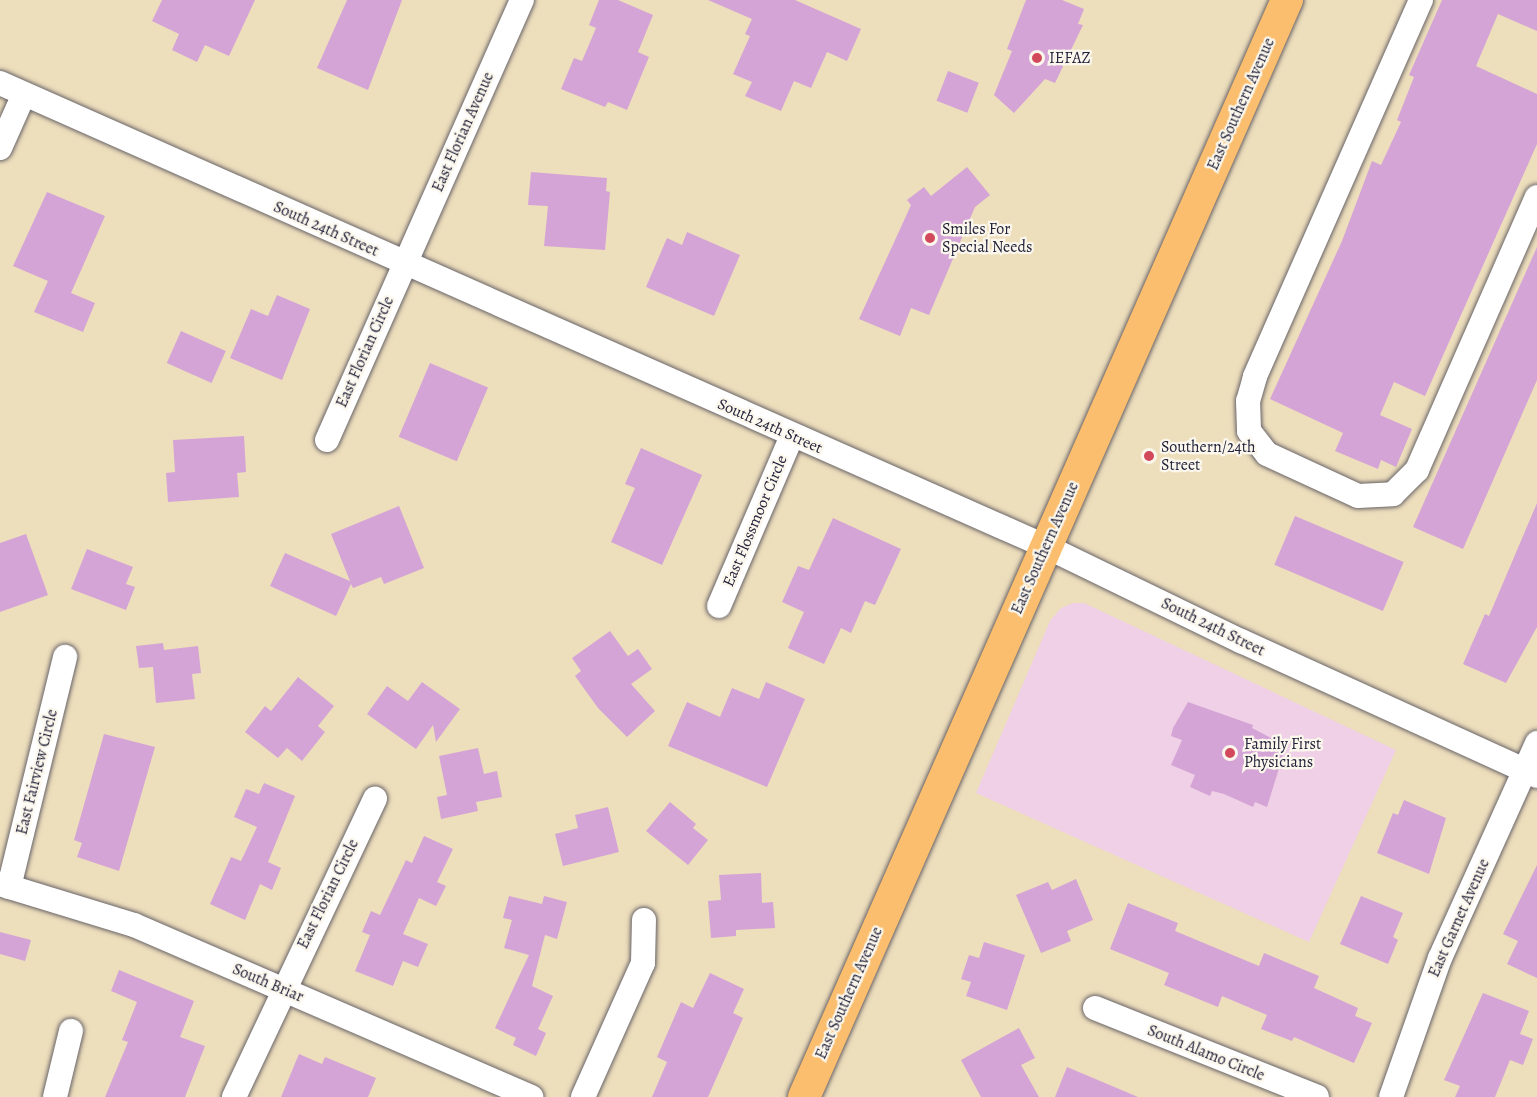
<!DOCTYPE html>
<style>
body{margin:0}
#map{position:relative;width:1537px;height:1097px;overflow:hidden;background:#eddebc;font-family:Alegreya,serif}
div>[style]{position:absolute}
.built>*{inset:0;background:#efd0e6}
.building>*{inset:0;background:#d5a4d6;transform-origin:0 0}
.roads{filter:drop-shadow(0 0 2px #696468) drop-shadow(0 0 2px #696468)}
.minor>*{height:24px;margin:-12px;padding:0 12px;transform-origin:12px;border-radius:12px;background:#fff}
.major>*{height:32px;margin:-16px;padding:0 16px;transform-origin:16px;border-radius:16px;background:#fbbe6e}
.dots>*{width:16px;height:16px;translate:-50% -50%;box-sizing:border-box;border:3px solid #fbf7ec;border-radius:50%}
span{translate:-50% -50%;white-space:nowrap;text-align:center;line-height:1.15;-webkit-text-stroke:4.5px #fbf7ec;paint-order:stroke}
.poi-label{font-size:16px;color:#22223b}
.left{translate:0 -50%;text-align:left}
.street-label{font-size:16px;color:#22223b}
</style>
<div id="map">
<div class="built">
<div style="clip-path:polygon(1073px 603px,1084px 603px,1396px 750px,1309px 942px,976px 793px,1050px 621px,1061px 608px)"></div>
</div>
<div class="building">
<div style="clip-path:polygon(162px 0,255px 0,229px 56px,205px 45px,197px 62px,172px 50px,179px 34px,152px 21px)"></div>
<div style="clip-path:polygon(347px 0,402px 0,368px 90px,317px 68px)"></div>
<div style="clip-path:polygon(599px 0,618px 0,653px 15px,638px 52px,649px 57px,627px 110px,608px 102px,605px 107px,561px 89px,574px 58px,582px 61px,596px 28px,589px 25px)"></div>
<div style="clip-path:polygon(708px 0,795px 0,861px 29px,847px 61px,827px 52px,811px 88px,794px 81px,781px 111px,745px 96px,752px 82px,733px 74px,750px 36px,745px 34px,752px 19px)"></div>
<div style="clip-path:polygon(1026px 0,1062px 0,1084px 9px,1078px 24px,1083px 25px,1055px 83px,1045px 79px,1014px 113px,994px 95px,1012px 51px,1007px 49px)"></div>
<div style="clip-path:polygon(1442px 0,1537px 0,1537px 31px,1498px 14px,1476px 66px,1537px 94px,1537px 144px,1425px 396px,1394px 382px,1380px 415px,1412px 429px,1396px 467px,1381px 460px,1378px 469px,1335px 451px,1343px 433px,1270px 399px,1342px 241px,1372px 161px,1381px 165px,1401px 122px,1397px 120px,1414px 77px,1409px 75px)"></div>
<div style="left:948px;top:71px;width:33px;height:32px;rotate:21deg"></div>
<div style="clip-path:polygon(967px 167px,990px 195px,975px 207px,929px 315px,911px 308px,900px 336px,859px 319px,911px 205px,907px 200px,924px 187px,931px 196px)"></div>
<div style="clip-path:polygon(531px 172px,607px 178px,606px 191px,610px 192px,605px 250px,544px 246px,548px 206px,528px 205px)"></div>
<div style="clip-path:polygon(47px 192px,105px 216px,71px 293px,95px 303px,83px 332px,34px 312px,48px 281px,13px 266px)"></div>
<div style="clip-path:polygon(687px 232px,740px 255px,714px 316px,646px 287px,667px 238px,682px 245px)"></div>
<div style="clip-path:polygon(1537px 247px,1537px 380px,1463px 549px,1413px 527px)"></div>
<div style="clip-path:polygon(277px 295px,310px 309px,282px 380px,230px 358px,251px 309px,268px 316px)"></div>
<div style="left:181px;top:331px;width:49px;height:35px;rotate:24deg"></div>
<div style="left:430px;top:363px;width:63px;height:80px;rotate:23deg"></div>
<div style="clip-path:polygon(244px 436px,246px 472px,237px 473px,239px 497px,168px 502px,166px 473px,175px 472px,173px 440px)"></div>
<div style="clip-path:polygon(641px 448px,702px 475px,662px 565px,611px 542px,635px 488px,625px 484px)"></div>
<div style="clip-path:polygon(1537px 503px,1537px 627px,1506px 683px,1463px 664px,1485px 614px,1489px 616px)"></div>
<div style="clip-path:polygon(399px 506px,424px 568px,384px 584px,381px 577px,353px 588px,351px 584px,336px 616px,270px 586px,285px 553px,350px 581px,331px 534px)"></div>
<div style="left:1295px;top:516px;width:118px;height:53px;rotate:23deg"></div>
<div style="clip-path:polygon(833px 518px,901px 549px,875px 605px,865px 601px,851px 633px,841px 628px,824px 664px,788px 648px,804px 612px,782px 602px,798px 566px,809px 570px)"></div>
<div style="clip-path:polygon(26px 534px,48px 595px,0 612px,0 543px)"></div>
<div style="clip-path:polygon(87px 549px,133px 567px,126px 584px,135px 587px,126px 610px,71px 589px)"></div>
<div style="clip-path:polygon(610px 631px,628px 656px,638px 649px,652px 669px,631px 684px,655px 711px,627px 737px,598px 708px,575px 676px,581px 671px,572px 658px)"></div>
<div style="clip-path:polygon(163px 643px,164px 650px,198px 646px,201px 673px,192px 674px,195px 699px,156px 703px,153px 667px,139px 668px,136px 646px)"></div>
<div style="clip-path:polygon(298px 677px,334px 706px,318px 726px,325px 732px,302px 761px,287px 748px,278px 758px,245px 732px,265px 706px,271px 711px)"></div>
<div style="clip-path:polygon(422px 682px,460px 709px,436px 742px,433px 725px,416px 749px,367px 714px,387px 686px,408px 701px)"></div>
<div style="clip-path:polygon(766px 682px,805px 699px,767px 787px,668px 746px,687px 702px,720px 717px,732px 688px,759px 699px)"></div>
<div style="clip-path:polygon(1188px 702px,1253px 725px,1252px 728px,1286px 746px,1267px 807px,1255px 802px,1253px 807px,1224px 794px,1212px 791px,1210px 796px,1190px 787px,1195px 775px,1171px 765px,1182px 740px,1171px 736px,1173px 728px)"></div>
<div style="clip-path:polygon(104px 734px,155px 747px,119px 871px,77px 857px,82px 843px,74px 840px)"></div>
<div style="clip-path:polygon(478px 748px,484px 774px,497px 771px,502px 797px,476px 802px,478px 811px,441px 819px,437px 797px,447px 795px,439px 756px)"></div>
<div style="clip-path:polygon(264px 783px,295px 796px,268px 862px,281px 868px,272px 890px,260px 884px,245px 920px,210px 904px,231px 857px,241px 861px,257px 827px,234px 817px,246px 789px,259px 794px)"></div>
<div style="clip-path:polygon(1404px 800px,1446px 818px,1429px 874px,1377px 853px,1393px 813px,1398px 815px)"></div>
<div style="clip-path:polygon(670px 802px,696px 824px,693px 828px,708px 840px,688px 865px,646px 831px)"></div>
<div style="clip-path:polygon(608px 807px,619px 852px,563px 866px,555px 834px,578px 828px,575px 815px)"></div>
<div style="clip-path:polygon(424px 836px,453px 849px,437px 882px,446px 886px,436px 906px,419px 898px,403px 934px,428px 944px,418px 967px,403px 961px,393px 986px,355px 971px,370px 935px,362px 932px,371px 911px,380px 915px,406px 860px,412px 863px)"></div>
<div style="clip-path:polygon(1537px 865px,1537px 978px,1507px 964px,1518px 941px,1503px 934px)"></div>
<div style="clip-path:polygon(761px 873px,762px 903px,773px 902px,775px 928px,736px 930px,736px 936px,711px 938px,708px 901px,721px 900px,719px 875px)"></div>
<div style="clip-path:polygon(1076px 879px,1093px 920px,1067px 931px,1071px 941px,1041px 953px,1016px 895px,1048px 882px,1052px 890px)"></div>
<div style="clip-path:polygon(509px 896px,542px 904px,544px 896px,567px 902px,557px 939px,545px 935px,532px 986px,553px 996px,538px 1029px,546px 1033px,536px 1056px,513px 1045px,516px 1038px,495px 1028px,529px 955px,504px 948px,512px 920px,503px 918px)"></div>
<div style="clip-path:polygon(1361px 896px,1403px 913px,1393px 937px,1398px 940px,1388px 964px,1340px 944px)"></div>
<div style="clip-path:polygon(1128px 903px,1178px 923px,1175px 931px,1259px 966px,1264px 953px,1319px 976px,1314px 988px,1358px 1008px,1355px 1016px,1372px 1023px,1354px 1063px,1294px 1037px,1292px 1041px,1261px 1029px,1267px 1015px,1222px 996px,1218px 1007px,1164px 985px,1169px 973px,1110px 949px)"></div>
<div style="clip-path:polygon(0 932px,31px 940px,25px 961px,0 954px)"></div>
<div style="clip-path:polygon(984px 942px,1025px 955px,1007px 1010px,966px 996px,971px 982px,961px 979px,969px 955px,979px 958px)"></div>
<div style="clip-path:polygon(119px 970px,194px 1001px,180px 1037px,205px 1046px,185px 1097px,105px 1097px,128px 1042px,122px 1040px,137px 1002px,111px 991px)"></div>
<div style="clip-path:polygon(710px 973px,744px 989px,733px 1013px,743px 1018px,708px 1097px,652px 1097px,667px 1062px,657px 1057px,681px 1002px,693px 1008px)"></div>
<div style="clip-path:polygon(1483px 993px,1529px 1011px,1520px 1034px,1533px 1039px,1523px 1065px,1510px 1060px,1495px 1097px,1455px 1097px,1460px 1086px,1444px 1080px)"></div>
<div style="clip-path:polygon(1019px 1028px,1035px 1058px,1021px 1065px,1039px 1097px,981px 1097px,961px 1060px)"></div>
<div style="clip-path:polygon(299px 1054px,322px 1064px,325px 1057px,376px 1078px,368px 1097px,281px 1097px)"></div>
<div style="clip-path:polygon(1067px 1067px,1138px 1097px,1055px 1097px)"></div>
</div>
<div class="roads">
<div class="minor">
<div style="left:1421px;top:0;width:412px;rotate:113.8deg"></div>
<div style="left:1255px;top:377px;width:25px;rotate:106deg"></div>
<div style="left:1248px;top:401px;width:30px;rotate:88deg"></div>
<div style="left:1249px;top:431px;width:29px;rotate:52deg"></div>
<div style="left:1267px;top:454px;width:100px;rotate:24.8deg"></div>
<div style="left:1358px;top:496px;width:35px;rotate:-3deg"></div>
<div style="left:1393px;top:494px;width:34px;rotate:-45deg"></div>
<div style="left:1417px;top:470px;width:298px;rotate:-66.3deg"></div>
<div style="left:0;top:83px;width:1145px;rotate:23.9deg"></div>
<div style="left:1047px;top:547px;width:216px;rotate:25.9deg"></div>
<div style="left:1241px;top:641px;width:325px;rotate:24.5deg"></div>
<div style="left:0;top:148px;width:59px;rotate:-66deg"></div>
<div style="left:327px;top:440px;width:481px;rotate:-66.1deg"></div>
<div style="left:719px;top:606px;width:185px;rotate:-66.8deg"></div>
<div style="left:0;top:884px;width:140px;rotate:17deg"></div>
<div style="left:134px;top:925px;width:433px;rotate:23.4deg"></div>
<div style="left:9px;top:887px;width:237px;rotate:-76.3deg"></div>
<div style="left:1095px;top:1008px;width:239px;rotate:21.8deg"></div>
<div style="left:55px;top:1097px;width:68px;rotate:-76.4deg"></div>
<div style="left:234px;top:1097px;width:330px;rotate:-64.7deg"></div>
<div style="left:583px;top:1097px;width:147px;rotate:-65.9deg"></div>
<div style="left:643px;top:963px;width:43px;rotate:-88.7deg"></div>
<div style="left:1391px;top:1097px;width:147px;rotate:-70.6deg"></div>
<div style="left:1440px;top:958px;width:236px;rotate:-65.7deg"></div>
</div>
<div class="major">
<div style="left:804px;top:1097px;width:1199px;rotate:-66.24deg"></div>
</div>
</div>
<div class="dots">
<div style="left:1037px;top:58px;background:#d1495b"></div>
<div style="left:930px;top:238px;background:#d1495b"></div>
<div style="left:1149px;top:456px;background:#d1495b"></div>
<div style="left:1230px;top:753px;background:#d1495b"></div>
</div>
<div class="poi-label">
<span class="left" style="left:1049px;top:58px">IEFAZ</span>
<span class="left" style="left:942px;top:238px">Smiles For<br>Special Needs</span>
<span class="left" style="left:1161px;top:456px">Southern/24th<br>Street</span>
<span class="left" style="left:1244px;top:753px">Family First<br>Physicians</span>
</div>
<div class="street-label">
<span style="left:1241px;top:104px;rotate:-66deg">East Southern Avenue</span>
<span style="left:463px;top:132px;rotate:-66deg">East Florian Avenue</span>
<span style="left:326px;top:229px;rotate:24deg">South 24th Street</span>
<span style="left:365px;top:352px;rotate:-66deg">East Florian Circle</span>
<span style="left:770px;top:426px;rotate:24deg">South 24th Street</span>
<span style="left:755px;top:521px;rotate:-67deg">East Flossmoor Circle</span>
<span style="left:1045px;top:548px;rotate:-66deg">East Southern Avenue</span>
<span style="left:1213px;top:627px;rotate:26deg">South 24th Street</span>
<span style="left:37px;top:772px;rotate:-76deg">East Fairview Circle</span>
<span style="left:328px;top:894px;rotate:-64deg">East Florian Circle</span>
<span style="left:1459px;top:918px;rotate:-66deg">East Garnet Avenue</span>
<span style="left:268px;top:983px;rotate:23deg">South Briar</span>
<span style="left:849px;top:993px;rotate:-66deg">East Southern Avenue</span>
<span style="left:1206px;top:1053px;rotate:22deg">South Alamo Circle</span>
</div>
</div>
